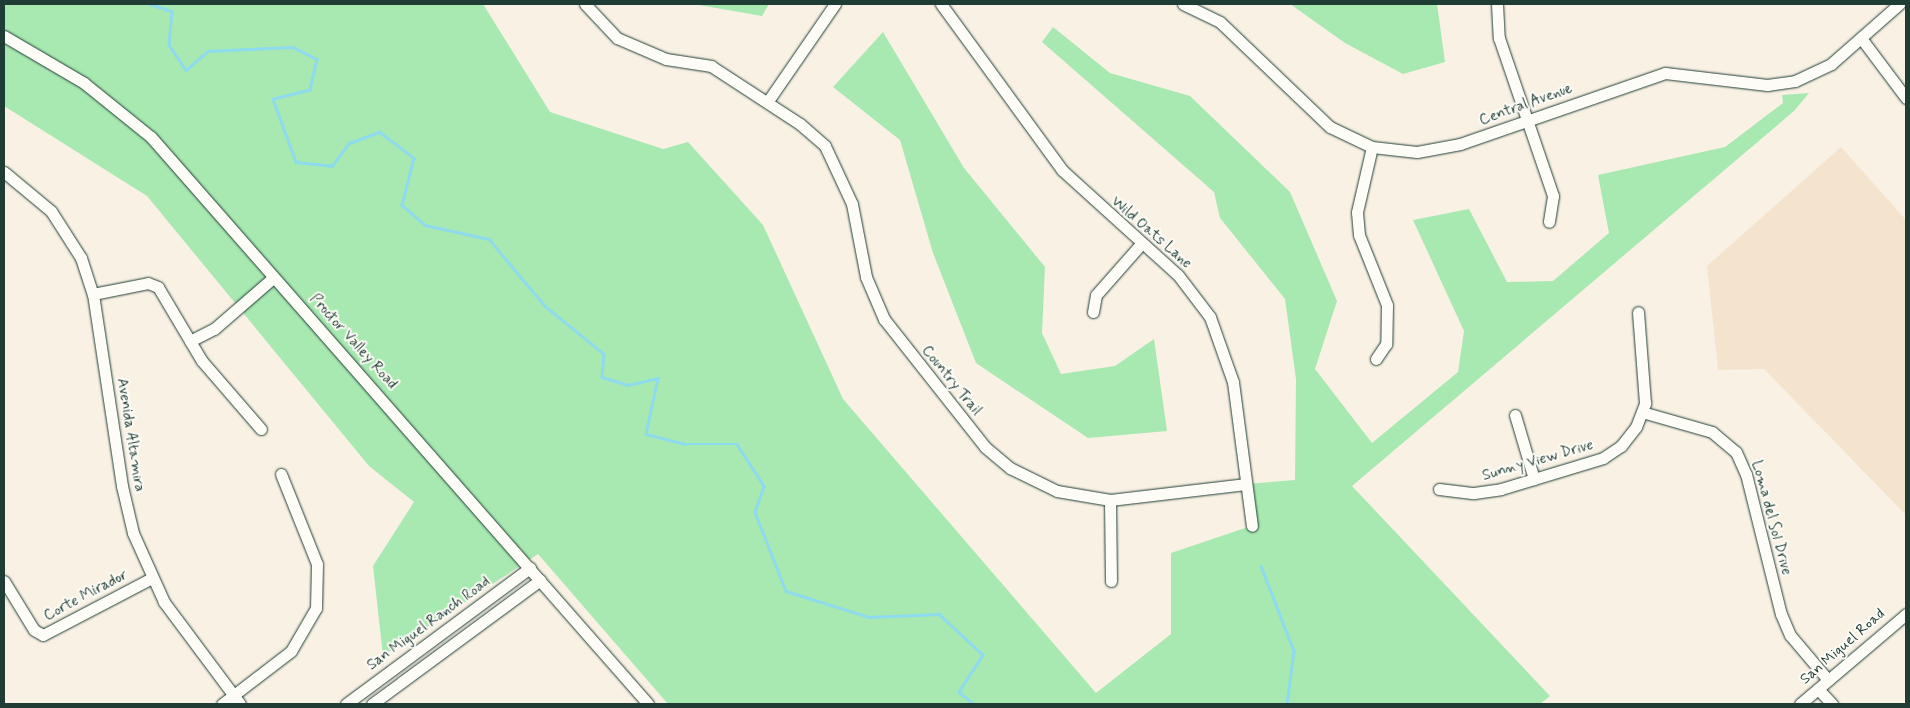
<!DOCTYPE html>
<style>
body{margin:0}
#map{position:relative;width:1910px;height:708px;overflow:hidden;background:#f9f1e4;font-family:Mynerve,sans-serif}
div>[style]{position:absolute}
.built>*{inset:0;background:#f4e4ce}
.green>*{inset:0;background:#a8e8b1}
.stream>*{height:2.5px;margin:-1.25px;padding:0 1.25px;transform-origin:1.25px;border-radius:1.25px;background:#8ddbec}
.roads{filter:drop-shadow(0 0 1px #1f3d34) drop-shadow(0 0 1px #1f3d34)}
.minor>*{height:11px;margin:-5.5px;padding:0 5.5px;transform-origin:5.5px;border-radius:5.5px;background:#fdfcf7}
span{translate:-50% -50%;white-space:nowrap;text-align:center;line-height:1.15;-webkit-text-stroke:4px #fdfcf7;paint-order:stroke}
.street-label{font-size:15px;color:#1f3d34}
.frame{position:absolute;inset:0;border:5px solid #1f3d34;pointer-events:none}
</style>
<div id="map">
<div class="built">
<div style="clip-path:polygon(1841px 147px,1906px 220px,1906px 515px,1764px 369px,1718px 370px,1707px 266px)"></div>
</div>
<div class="green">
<div style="clip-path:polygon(4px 4px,483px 4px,550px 112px,663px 149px,688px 142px,763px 225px,843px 399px,1096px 693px,1171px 634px,1171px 553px,1251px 526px,1246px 484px,1295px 480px,1296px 379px,1285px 299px,1220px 218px,1214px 192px,1042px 42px,1053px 27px,1110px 73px,1190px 96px,1290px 192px,1337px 301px,1315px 369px,1372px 443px,1458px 372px,1464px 331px,1413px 220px,1469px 209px,1507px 282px,1553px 281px,1609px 233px,1598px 175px,1725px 147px,1783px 103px,1782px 95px,1809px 93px,1794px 111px,1352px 486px,1550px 696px,1540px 704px,668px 704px,538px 554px,383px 656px,373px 566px,414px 502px,369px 466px,147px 196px,4px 106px)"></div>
<div style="clip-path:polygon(693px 4px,769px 4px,762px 16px)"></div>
<div style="clip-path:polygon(1290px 4px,1437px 4px,1445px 62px,1403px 74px,1345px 43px)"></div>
<div style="clip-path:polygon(883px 32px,964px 168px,1045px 267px,1042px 333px,1061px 374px,1115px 366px,1154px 339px,1167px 431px,1088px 438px,976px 363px,933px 253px,900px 140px,833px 87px)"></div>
</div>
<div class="stream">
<div style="left:150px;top:4px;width:23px;rotate:18deg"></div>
<div style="left:172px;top:11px;width:34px;rotate:95deg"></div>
<div style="left:169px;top:45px;width:30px;rotate:56deg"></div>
<div style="left:186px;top:70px;width:29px;rotate:-41deg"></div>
<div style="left:208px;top:51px;width:85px;rotate:-2.7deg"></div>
<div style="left:293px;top:47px;width:27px;rotate:27deg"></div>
<div style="left:317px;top:59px;width:32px;rotate:103deg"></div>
<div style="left:310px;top:90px;width:38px;rotate:166deg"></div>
<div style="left:273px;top:99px;width:67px;rotate:69.9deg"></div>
<div style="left:296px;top:162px;width:36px;rotate:6deg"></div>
<div style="left:332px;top:166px;width:29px;rotate:-54deg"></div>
<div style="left:349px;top:143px;width:33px;rotate:-20deg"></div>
<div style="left:380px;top:132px;width:43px;rotate:37.4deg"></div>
<div style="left:414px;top:158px;width:49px;rotate:104.3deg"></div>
<div style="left:402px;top:205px;width:30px;rotate:41deg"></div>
<div style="left:425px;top:225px;width:66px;rotate:12.3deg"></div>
<div style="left:489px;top:239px;width:87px;rotate:50.1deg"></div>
<div style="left:545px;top:306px;width:76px;rotate:39.1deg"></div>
<div style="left:604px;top:354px;width:23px;rotate:95deg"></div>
<div style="left:602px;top:377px;width:27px;rotate:17deg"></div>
<div style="left:628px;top:385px;width:31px;rotate:-13deg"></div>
<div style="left:658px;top:378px;width:57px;rotate:102.1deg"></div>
<div style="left:646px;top:434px;width:40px;rotate:14.4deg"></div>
<div style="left:685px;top:444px;width:52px"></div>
<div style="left:737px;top:444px;width:50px;rotate:57.3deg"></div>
<div style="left:764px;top:486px;width:28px;rotate:109deg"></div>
<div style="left:755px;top:512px;width:85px;rotate:68.6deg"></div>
<div style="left:786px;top:591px;width:87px;rotate:17.4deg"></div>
<div style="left:869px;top:617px;width:70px;rotate:-2.5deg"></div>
<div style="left:939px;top:614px;width:60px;rotate:43deg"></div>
<div style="left:983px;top:655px;width:44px;rotate:123deg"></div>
<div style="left:959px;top:692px;width:19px;rotate:39deg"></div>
<div style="left:1261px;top:566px;width:91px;rotate:68.8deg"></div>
<div style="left:1294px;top:651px;width:53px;rotate:97.5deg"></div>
</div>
<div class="roads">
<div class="minor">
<div style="left:585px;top:4px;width:47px;rotate:46.7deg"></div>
<div style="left:617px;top:38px;width:53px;rotate:23.2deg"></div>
<div style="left:666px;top:59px;width:46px;rotate:8.8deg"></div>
<div style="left:711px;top:66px;width:106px;rotate:33.1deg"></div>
<div style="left:800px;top:124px;width:33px;rotate:41deg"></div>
<div style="left:825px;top:146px;width:64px;rotate:65deg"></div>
<div style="left:852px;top:204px;width:74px;rotate:79.1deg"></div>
<div style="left:866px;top:277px;width:46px;rotate:66.8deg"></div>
<div style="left:884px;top:319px;width:163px;rotate:51.7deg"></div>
<div style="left:985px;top:447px;width:33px;rotate:40deg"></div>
<div style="left:1010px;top:468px;width:52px;rotate:26.1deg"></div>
<div style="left:1057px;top:491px;width:54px;rotate:9.6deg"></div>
<div style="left:1110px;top:500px;width:137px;rotate:-6.7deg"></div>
<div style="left:941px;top:4px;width:205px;rotate:53.9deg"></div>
<div style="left:1062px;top:170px;width:156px;rotate:42.2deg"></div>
<div style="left:1178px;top:275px;width:53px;rotate:52.7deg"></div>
<div style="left:1210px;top:317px;width:69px;rotate:70.5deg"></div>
<div style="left:1233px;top:382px;width:145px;rotate:82.5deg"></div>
<div style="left:1183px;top:4px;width:41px;rotate:25.9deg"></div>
<div style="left:1220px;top:22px;width:152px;rotate:43.7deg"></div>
<div style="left:1330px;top:127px;width:47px;rotate:25.5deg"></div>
<div style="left:1372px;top:147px;width:45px;rotate:6.3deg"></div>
<div style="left:1417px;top:152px;width:44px;rotate:-10.5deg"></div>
<div style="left:1460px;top:144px;width:217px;rotate:-19.1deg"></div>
<div style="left:1665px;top:73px;width:103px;rotate:6.7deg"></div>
<div style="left:1767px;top:85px;width:28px;rotate:-8deg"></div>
<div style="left:1795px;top:81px;width:40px;rotate:-25deg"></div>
<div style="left:1831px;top:64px;width:91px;rotate:-41.4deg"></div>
<div style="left:1497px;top:4px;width:34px;rotate:87deg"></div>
<div style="left:1499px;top:38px;width:167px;rotate:71.1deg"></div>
<div style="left:1553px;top:196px;width:26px;rotate:99deg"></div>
<div style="left:4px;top:36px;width:93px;rotate:30.4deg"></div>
<div style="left:84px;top:83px;width:86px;rotate:38.9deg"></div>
<div style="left:151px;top:137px;width:754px;rotate:48.76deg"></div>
<div style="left:1861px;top:38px;width:75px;rotate:53.1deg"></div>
<div style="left:768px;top:101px;width:118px;rotate:-55.4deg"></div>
<div style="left:1372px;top:147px;width:67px;rotate:103deg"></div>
<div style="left:1357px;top:212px;width:23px;rotate:85deg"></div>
<div style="left:1359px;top:235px;width:75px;rotate:68.2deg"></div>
<div style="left:1387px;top:305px;width:39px;rotate:91deg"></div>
<div style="left:1386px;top:344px;width:18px;rotate:124deg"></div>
<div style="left:4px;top:172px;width:61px;rotate:39.7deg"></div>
<div style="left:51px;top:211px;width:56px;rotate:57.4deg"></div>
<div style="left:81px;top:258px;width:38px;rotate:72deg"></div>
<div style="left:93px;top:294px;width:194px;rotate:81.4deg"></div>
<div style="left:122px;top:486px;width:48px;rotate:76.8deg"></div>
<div style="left:133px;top:533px;width:76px;rotate:65.8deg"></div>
<div style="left:164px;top:602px;width:127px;rotate:53.3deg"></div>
<div style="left:93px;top:294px;width:56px;rotate:-11.3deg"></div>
<div style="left:148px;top:283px;width:11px;rotate:22deg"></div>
<div style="left:158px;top:287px;width:86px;rotate:59.3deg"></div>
<div style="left:202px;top:361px;width:90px;rotate:49.1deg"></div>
<div style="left:1093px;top:312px;width:17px;rotate:-80deg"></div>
<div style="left:1096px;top:295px;width:68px;rotate:-48.6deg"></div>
<div style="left:190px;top:341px;width:27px;rotate:-27deg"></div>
<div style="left:214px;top:329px;width:79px;rotate:-40.9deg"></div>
<div style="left:1642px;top:412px;width:73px;rotate:15.9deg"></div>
<div style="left:1712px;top:432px;width:31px;rotate:40deg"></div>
<div style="left:1736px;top:452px;width:24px;rotate:66deg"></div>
<div style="left:1746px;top:474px;width:144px;rotate:76deg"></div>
<div style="left:1781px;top:614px;width:23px;rotate:67deg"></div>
<div style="left:1790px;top:635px;width:59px;rotate:49.8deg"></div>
<div style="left:1515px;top:415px;width:67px;rotate:73.5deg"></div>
<div style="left:1439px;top:489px;width:35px;rotate:7deg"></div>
<div style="left:1474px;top:493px;width:27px;rotate:-8deg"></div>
<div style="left:1501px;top:489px;width:107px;rotate:-16.9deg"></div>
<div style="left:1603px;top:458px;width:22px;rotate:-34deg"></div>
<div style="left:1621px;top:446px;width:24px;rotate:-52deg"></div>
<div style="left:1636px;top:427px;width:26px;rotate:-69deg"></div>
<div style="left:1645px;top:403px;width:91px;rotate:-94.4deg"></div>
<div style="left:1110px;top:500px;width:81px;rotate:89.3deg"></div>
<div style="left:4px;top:581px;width:57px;rotate:58.5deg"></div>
<div style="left:34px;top:630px;width:10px;rotate:29deg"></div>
<div style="left:43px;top:635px;width:121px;rotate:-27.6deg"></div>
<div style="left:1818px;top:689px;width:21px;rotate:47deg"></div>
<div style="left:222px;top:704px;width:87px;rotate:-37.5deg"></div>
<div style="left:291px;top:651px;width:50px;rotate:-59.8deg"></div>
<div style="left:316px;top:608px;width:44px;rotate:-88.7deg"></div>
<div style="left:317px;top:564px;width:97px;rotate:-111.8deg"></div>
<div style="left:346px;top:704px;width:229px;rotate:-36.5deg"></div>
<div style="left:372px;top:704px;width:209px;rotate:-36.4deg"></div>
<div style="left:1800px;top:704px;width:139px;rotate:-40.3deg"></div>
</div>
</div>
<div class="street-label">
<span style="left:1526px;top:105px;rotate:-20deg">Central Avenue</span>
<span style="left:1151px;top:233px;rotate:41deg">Wild Oats Lane</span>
<span style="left:353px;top:342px;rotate:48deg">Proctor Valley Road</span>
<span style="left:951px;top:381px;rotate:51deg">Country Trail</span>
<span style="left:130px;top:435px;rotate:81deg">Avenida Altamira</span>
<span style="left:1538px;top:461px;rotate:-16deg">Sunny View Drive</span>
<span style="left:1771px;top:518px;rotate:75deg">Loma del Sol Drive</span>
<span style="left:86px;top:596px;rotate:-28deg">Corte Mirador</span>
<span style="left:429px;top:624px;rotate:-36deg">San Miguel Ranch Road</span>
<span style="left:1843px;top:647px;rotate:-41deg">San Miguel Road</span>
</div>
<div class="frame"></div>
</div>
